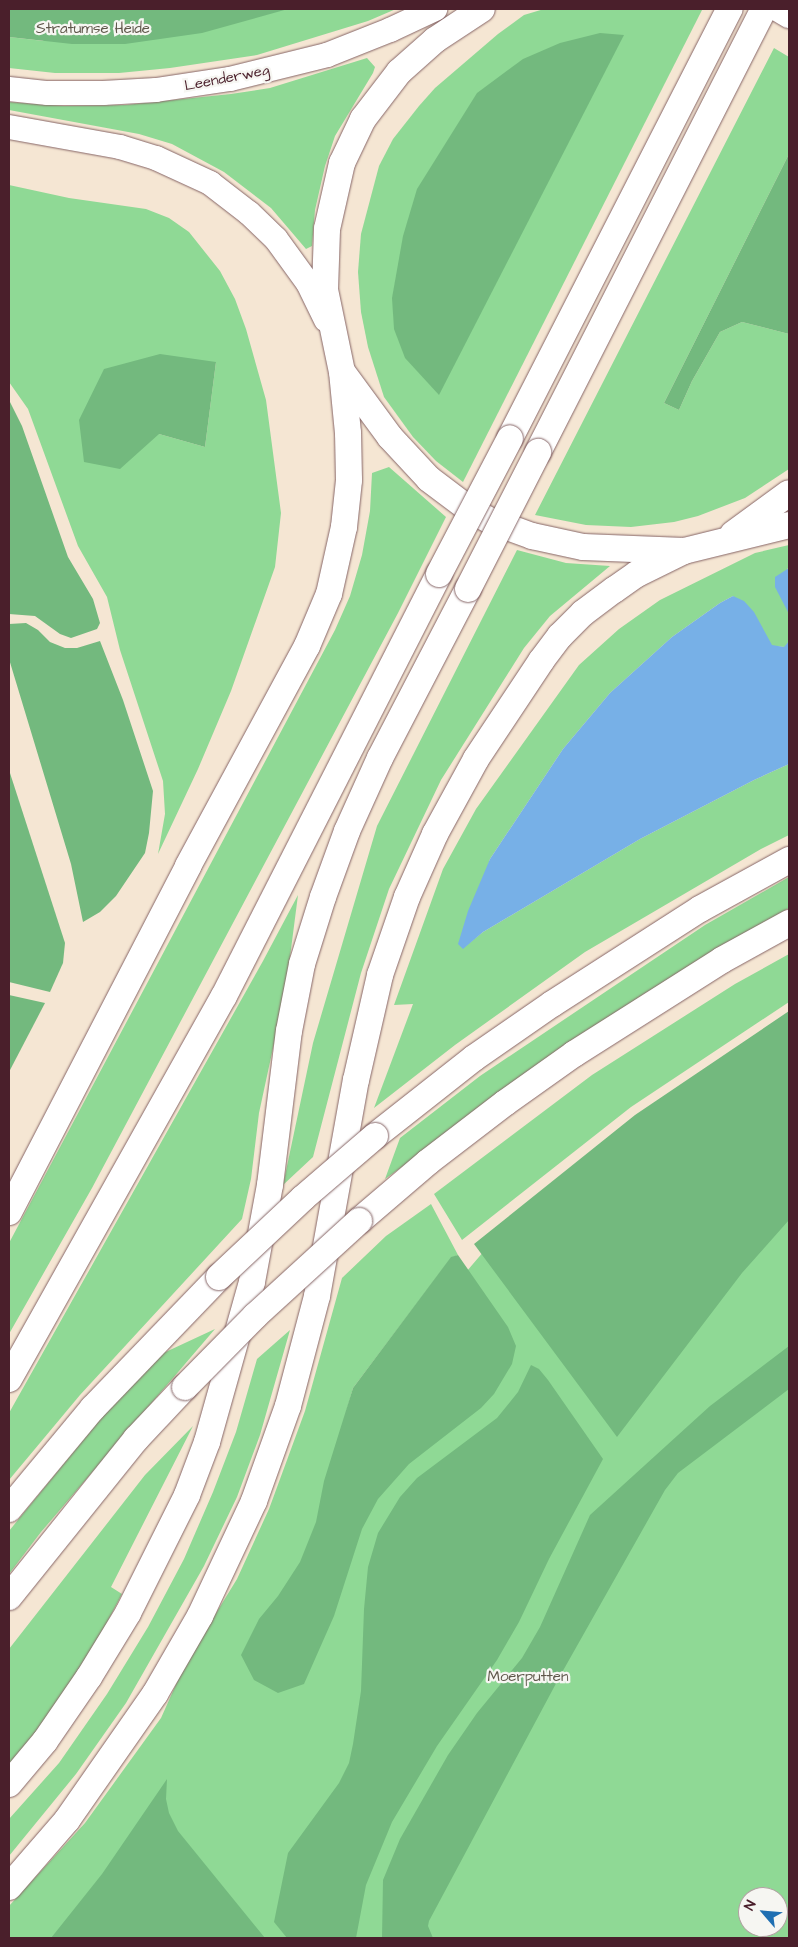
<!DOCTYPE html>
<style>
body{margin:0}
#map{position:relative;width:798px;height:1947px;overflow:hidden;background:#f5e6d3;font-family:"Architects Daughter",sans-serif}
div>[style]{position:absolute}
.green>*{inset:0;background:#8fd995}
.forest>*{inset:0;background:#73b97e}
.water>*{inset:0;background:#77b0e7}
.roads{filter:drop-shadow(0 0 1px #866566) drop-shadow(0 0 1px #866566)}
.major>*{height:24px;margin:-12px;padding:0 12px;transform-origin:12px;border-radius:12px;background:#fff}
.highway>*{height:26px;margin:-13px;padding:0 13px;transform-origin:13px;border-radius:13px;background:#fff}
.bridges{filter:drop-shadow(0 0 1px #866566) drop-shadow(0 0 1px #866566)}
.highway-bridge>*{height:26px;margin:-13px;padding:0 13px;transform-origin:13px;border-radius:13px;background:#fff}
span{translate:-50% -50%;white-space:nowrap;text-align:center;line-height:1.15;-webkit-text-stroke:4.5px #f6f6f2;paint-order:stroke}
.park-label{font-size:15px;color:#5f574b}
.street-label{font-size:15px;color:#4a1f2b}
.frame{position:absolute;inset:0;border:10px solid #4a1f2b;pointer-events:none}
.north{position:absolute;left:738px;top:1887px;width:50px;height:50px;box-sizing:border-box;background:#f6f6f2;border:1px solid #b1a0a2;border-radius:50%;rotate:297deg;font-size:14px;font-weight:700;line-height:20px;text-align:center;color:#4a1f2b}
.north::after{content:'';display:block;margin:auto;width:18px;height:22px;background:#1f6fb2;clip-path:polygon(50% 0,100% 100%,50% 72%,0 100%)}
</style>
<div id="map">
<div class="green">
<div style="clip-path:polygon(9px 9px,396px 9px,368px 21px,257px 55px,170px 68px,119px 73px,55px 73px,9px 68px,9px 37px,44px 41px)"></div>
<div style="clip-path:polygon(544px 9px,702px 10px,463px 482px,436px 461px,413px 437px,384px 397px,368px 347px,361px 312px,358px 272px,361px 234px,379px 166px,393px 139px,419px 106px,435px 88px,498px 34px,524px 15px)"></div>
<div style="clip-path:polygon(774px 48px,789px 57px,789px 154px,664px 403px,679px 410px,692px 381px,720px 332px,742px 322px,789px 334px,789px 469px,745px 498px,698px 516px,674px 522px,631px 527px,586px 525px,535px 515px)"></div>
<div style="clip-path:polygon(367px 58px,375px 67px,373px 73px,335px 136px,325px 166px,315px 210px,312px 246px,306px 249px,271px 208px,224px 172px,172px 144px,139px 134px,9px 110px,9px 102px,64px 106px,125px 105px,231px 94px,270px 88px)"></div>
<div style="clip-path:polygon(evenodd,9px 185px,69px 198px,146px 209px,169px 218px,189px 232px,220px 271px,235px 299px,246px 329px,266px 400px,281px 513px,275px 567px,231px 691px,198px 769px,158px 854px,165px 814px,163px 781px,120px 650px,107px 597px,78px 546px,28px 409px,9px 382px,9px 185px,216px 362px,205px 447px,159px 434px,216px 362px)"></div>
<div style="clip-path:polygon(389px 467px,446px 517px,398px 613px,92px 1188px,9px 1334px,9px 1243px,335px 630px,350px 596px,362px 555px,370px 511px,372px 473px)"></div>
<div style="clip-path:polygon(789px 545px,789px 568px,787px 569px,789px 641px,785px 647px,772px 646px,733px 596px,720px 603px,672px 637px,610px 693px,563px 749px,490px 859px,463px 948px,483px 932px,640px 839px,754px 780px,789px 764px,789px 835px,761px 849px,585px 952px,455px 1045px,374px 1108px,413px 1004px,394px 1005px,443px 869px,476px 809px,579px 665px,619px 629px,660px 600px,755px 553px)"></div>
<div style="clip-path:polygon(517px 550px,566px 563px,610px 566px,550px 616px,524px 648px,441px 780px,389px 889px,361px 973px,313px 1157px,283px 1185px,313px 1043px,377px 826px)"></div>
<div style="clip-path:polygon(789px 877px,789px 908px,644px 994px,385px 1179px,400px 1138px,480px 1076px,705px 925px)"></div>
<div style="clip-path:polygon(298px 895px,286px 988px,259px 1113px,251px 1179px,242px 1219px,80px 1395px,9px 1480px,9px 1413px,263px 961px)"></div>
<div style="clip-path:polygon(789px 954px,789px 1002px,631px 1107px,462px 1240px,434px 1194px,592px 1075px,735px 984px)"></div>
<div style="clip-path:polygon(evenodd,789px 1025px,789px 1938px,9px 1938px,9px 1906px,85px 1823px,161px 1718px,186px 1662px,237px 1579px,269px 1509px,305px 1411px,342px 1278px,386px 1236px,431px 1204px,458px 1255px,451px 1258px,353px 1388px,322px 1496px,374px 1380px,496px 1237px,789px 1025px,748px 1897px,778px 1897px,778px 1927px,748px 1927px,748px 1897px)"></div>
<div style="clip-path:polygon(215px 1329px,41px 1532px,9px 1574px,9px 1531px,101px 1418px,157px 1356px)"></div>
<div style="clip-path:polygon(290px 1330px,260px 1435px,237px 1497px,204px 1566px,126px 1703px,76px 1774px,9px 1856px,9px 1819px,59px 1763px,107px 1694px,148px 1627px,184px 1559px,213px 1492px,236px 1432px,257px 1359px)"></div>
<div style="clip-path:polygon(193px 1426px,111px 1587px,122px 1594px,80px 1674px,36px 1735px,9px 1766px,9px 1649px,145px 1475px)"></div>
</div>
<div class="forest">
<div style="clip-path:polygon(9px 9px,288px 9px,202px 33px,125px 44px,72px 44px,9px 37px)"></div>
<div style="clip-path:polygon(600px 33px,624px 35px,439px 395px,405px 358px,394px 329px,392px 298px,403px 236px,417px 189px,477px 93px,523px 59px,560px 43px)"></div>
<div style="clip-path:polygon(789px 154px,789px 334px,742px 322px,720px 332px,692px 381px,679px 410px,664px 403px)"></div>
<div style="clip-path:polygon(160px 354px,216px 362px,205px 447px,159px 434px,120px 469px,84px 462px,79px 420px,104px 369px)"></div>
<div style="clip-path:polygon(9px 400px,22px 426px,68px 557px,93px 599px,100px 623px,97px 629px,71px 638px,60px 634px,35px 616px,9px 614px)"></div>
<div style="clip-path:polygon(26px 623px,38px 630px,50px 642px,65px 648px,77px 648px,100px 641px,123px 700px,153px 791px,149px 833px,145px 853px,116px 896px,100px 912px,83px 922px,71px 864px,9px 659px,9px 624px)"></div>
<div style="clip-path:polygon(9px 770px,65px 943px,63px 963px,50px 992px,9px 982px)"></div>
<div style="clip-path:polygon(9px 995px,45px 1003px,9px 1072px)"></div>
<div style="clip-path:polygon(789px 1011px,789px 1220px,742px 1273px,617px 1437px,474px 1244px,635px 1115px)"></div>
<div style="clip-path:polygon(458px 1255px,508px 1327px,516px 1346px,512px 1364px,494px 1394px,481px 1408px,409px 1464px,378px 1499px,362px 1529px,334px 1616px,304px 1684px,278px 1693px,254px 1680px,241px 1655px,259px 1619px,278px 1596px,300px 1562px,316px 1522px,324px 1481px,353px 1388px,451px 1257px)"></div>
<div style="clip-path:polygon(789px 1346px,789px 1389px,678px 1473px,665px 1490px,560px 1676px,429px 1921px,428px 1926px,433px 1938px,382px 1938px,383px 1880px,400px 1839px,448px 1755px,477px 1713px,522px 1658px,540px 1627px,590px 1515px,710px 1406px)"></div>
<div style="clip-path:polygon(531px 1365px,539px 1369px,548px 1380px,603px 1459px,549px 1559px,519px 1622px,497px 1660px,437px 1746px,392px 1822px,366px 1885px,356px 1938px,287px 1938px,274px 1922px,288px 1853px,339px 1783px,349px 1763px,353px 1744px,361px 1691px,364px 1609px,368px 1567px,378px 1533px,400px 1497px,417px 1478px,497px 1418px,518px 1392px)"></div>
<div style="clip-path:polygon(167px 1779px,166px 1799px,169px 1813px,178px 1831px,265px 1938px,51px 1938px,102px 1874px)"></div>
</div>
<div class="water">
<div style="clip-path:polygon(789px 568px,789px 614px,775px 587px,775px 577px)"></div>
<div style="clip-path:polygon(733px 596px,744px 601px,754px 612px,772px 645px,784px 647px,789px 641px,789px 764px,754px 780px,640px 839px,483px 932px,463px 949px,458px 944px,468px 911px,490px 859px,563px 749px,610px 693px,672px 637px,720px 603px)"></div>
</div>
<div class="roads">
<div class="major">
<div style="left:9px;top:89px;width:39px;rotate:6deg"></div>
<div style="left:48px;top:93px;width:55px"></div>
<div style="left:103px;top:93px;width:53px;rotate:-3.2deg"></div>
<div style="left:156px;top:90px;width:75px;rotate:-8.5deg"></div>
<div style="left:230px;top:79px;width:100px;rotate:-13.9deg"></div>
<div style="left:327px;top:55px;width:68px;rotate:-21.6deg"></div>
<div style="left:390px;top:30px;width:50px;rotate:-25deg"></div>
<div style="left:9px;top:127px;width:113px;rotate:10.2deg"></div>
<div style="left:120px;top:147px;width:38px;rotate:17deg"></div>
<div style="left:156px;top:158px;width:60px;rotate:24.8deg"></div>
<div style="left:210px;top:183px;width:49px;rotate:37.6deg"></div>
<div style="left:249px;top:213px;width:37px;rotate:44deg"></div>
<div style="left:276px;top:239px;width:54px;rotate:54deg"></div>
<div style="left:308px;top:283px;width:41px;rotate:64.1deg"></div>
</div>
<div class="highway">
<div style="left:779px;top:9px;width:12px;rotate:31deg"></div>
<div style="left:343px;top:373px;width:79px;rotate:53.7deg"></div>
<div style="left:390px;top:437px;width:57px;rotate:47.1deg"></div>
<div style="left:429px;top:479px;width:50px;rotate:36.9deg"></div>
<div style="left:469px;top:509px;width:25px;rotate:29deg"></div>
<div style="left:491px;top:521px;width:44px;rotate:20.1deg"></div>
<div style="left:532px;top:536px;width:52px;rotate:12.2deg"></div>
<div style="left:583px;top:547px;width:101px;rotate:2.3deg"></div>
<div style="left:684px;top:551px;width:108px;rotate:-13.9deg"></div>
<div style="left:510px;top:438px;width:482px;rotate:-62.9deg"></div>
<div style="left:538px;top:452px;width:497px;rotate:-63deg"></div>
<div style="left:733px;top:534px;width:69px;rotate:-36.2deg"></div>
<div style="left:375px;top:1136px;width:126px;rotate:-38.2deg"></div>
<div style="left:474px;top:1058px;width:95px;rotate:-34.7deg"></div>
<div style="left:552px;top:1004px;width:176px;rotate:-32.7deg"></div>
<div style="left:700px;top:909px;width:102px;rotate:-28.8deg"></div>
<div style="left:9px;top:1212px;width:390px;rotate:-62.6deg"></div>
<div style="left:188px;top:866px;width:250px;rotate:-61.6deg"></div>
<div style="left:307px;top:646px;width:56px;rotate:-67.1deg"></div>
<div style="left:329px;top:594px;width:69px;rotate:-77.4deg"></div>
<div style="left:344px;top:527px;width:47px;rotate:-83.9deg"></div>
<div style="left:349px;top:480px;width:47px;rotate:-91.2deg"></div>
<div style="left:348px;top:433px;width:61px;rotate:-95.6deg"></div>
<div style="left:342px;top:372px;width:84px;rotate:-101.7deg"></div>
<div style="left:325px;top:290px;width:61px;rotate:-88.1deg"></div>
<div style="left:327px;top:229px;width:68px;rotate:-77.2deg"></div>
<div style="left:342px;top:163px;width:49px;rotate:-64.5deg"></div>
<div style="left:363px;top:119px;width:59px;rotate:-52.5deg"></div>
<div style="left:399px;top:72px;width:48px;rotate:-41.6deg"></div>
<div style="left:435px;top:40px;width:56px;rotate:-33.4deg"></div>
<div style="left:359px;top:1221px;width:91px;rotate:-40.5deg"></div>
<div style="left:428px;top:1162px;width:97px;rotate:-37.5deg"></div>
<div style="left:505px;top:1103px;width:85px;rotate:-35.4deg"></div>
<div style="left:574px;top:1054px;width:175px;rotate:-32.4deg"></div>
<div style="left:722px;top:960px;width:77px;rotate:-28.9deg"></div>
<div style="left:9px;top:1379px;width:439px;rotate:-60.7deg"></div>
<div style="left:224px;top:996px;width:474px;rotate:-63deg"></div>
<div style="left:9px;top:1509px;width:131px;rotate:-50.3deg"></div>
<div style="left:93px;top:1408px;width:182px;rotate:-46.1deg"></div>
<div style="left:9px;top:1597px;width:203px;rotate:-51.2deg"></div>
<div style="left:136px;top:1439px;width:71px;rotate:-46.7deg"></div>
<div style="left:9px;top:1784px;width:56px;rotate:-50.1deg"></div>
<div style="left:45px;top:1741px;width:78px;rotate:-55.5deg"></div>
<div style="left:89px;top:1677px;width:75px;rotate:-58.6deg"></div>
<div style="left:128px;top:1613px;width:132px;rotate:-63.4deg"></div>
<div style="left:187px;top:1495px;width:57px;rotate:-69.3deg"></div>
<div style="left:207px;top:1442px;width:166px;rotate:-74.3deg"></div>
<div style="left:252px;top:1282px;width:99px;rotate:-79.5deg"></div>
<div style="left:270px;top:1185px;width:155px;rotate:-83deg"></div>
<div style="left:289px;top:1031px;width:68px;rotate:-79deg"></div>
<div style="left:302px;top:964px;width:70px;rotate:-72.6deg"></div>
<div style="left:323px;top:897px;width:70px;rotate:-70deg"></div>
<div style="left:347px;top:831px;width:80px;rotate:-65.7deg"></div>
<div style="left:380px;top:758px;width:191px;rotate:-62.5deg"></div>
<div style="left:9px;top:1887px;width:89px;rotate:-49.1deg"></div>
<div style="left:67px;top:1820px;width:154px;rotate:-55.1deg"></div>
<div style="left:155px;top:1694px;width:90px;rotate:-60deg"></div>
<div style="left:200px;top:1616px;width:127px;rotate:-64.8deg"></div>
<div style="left:254px;top:1501px;width:101px;rotate:-70.3deg"></div>
<div style="left:288px;top:1406px;width:114px;rotate:-75.2deg"></div>
<div style="left:317px;top:1296px;width:219px;rotate:-79.8deg"></div>
<div style="left:356px;top:1080px;width:108px;rotate:-77.1deg"></div>
<div style="left:380px;top:975px;width:83px;rotate:-70.9deg"></div>
<div style="left:407px;top:897px;width:69px;rotate:-66deg"></div>
<div style="left:435px;top:834px;width:85px;rotate:-61.3deg"></div>
<div style="left:476px;top:759px;width:118px;rotate:-56.4deg"></div>
<div style="left:541px;top:661px;width:31px;rotate:-53deg"></div>
<div style="left:560px;top:636px;width:33px;rotate:-45deg"></div>
<div style="left:583px;top:613px;width:39px;rotate:-37deg"></div>
<div style="left:614px;top:590px;width:28px;rotate:-35deg"></div>
<div style="left:637px;top:574px;width:52px;rotate:-26.1deg"></div>
</div>
</div>
<div class="bridges">
<div class="highway-bridge">
<div style="left:439px;top:574px;width:153px;rotate:-62.4deg"></div>
<div style="left:468px;top:589px;width:154px;rotate:-62.9deg"></div>
<div style="left:219px;top:1277px;width:115px;rotate:-43.2deg"></div>
<div style="left:303px;top:1198px;width:95px;rotate:-40.7deg"></div>
<div style="left:185px;top:1387px;width:100px;rotate:-45.4deg"></div>
<div style="left:255px;top:1316px;width:141px;rotate:-42.4deg"></div>
</div>
</div>
<div class="park-label">
<span style="left:93px;top:29px">Stratumse Heide</span>
<span style="left:528px;top:1677px">Moerputten</span>
</div>
<div class="street-label">
<span style="left:227px;top:78px;rotate:-11deg">Leenderweg</span>
</div>
<div class="frame"></div>
<div class="north">N</div>
</div>
